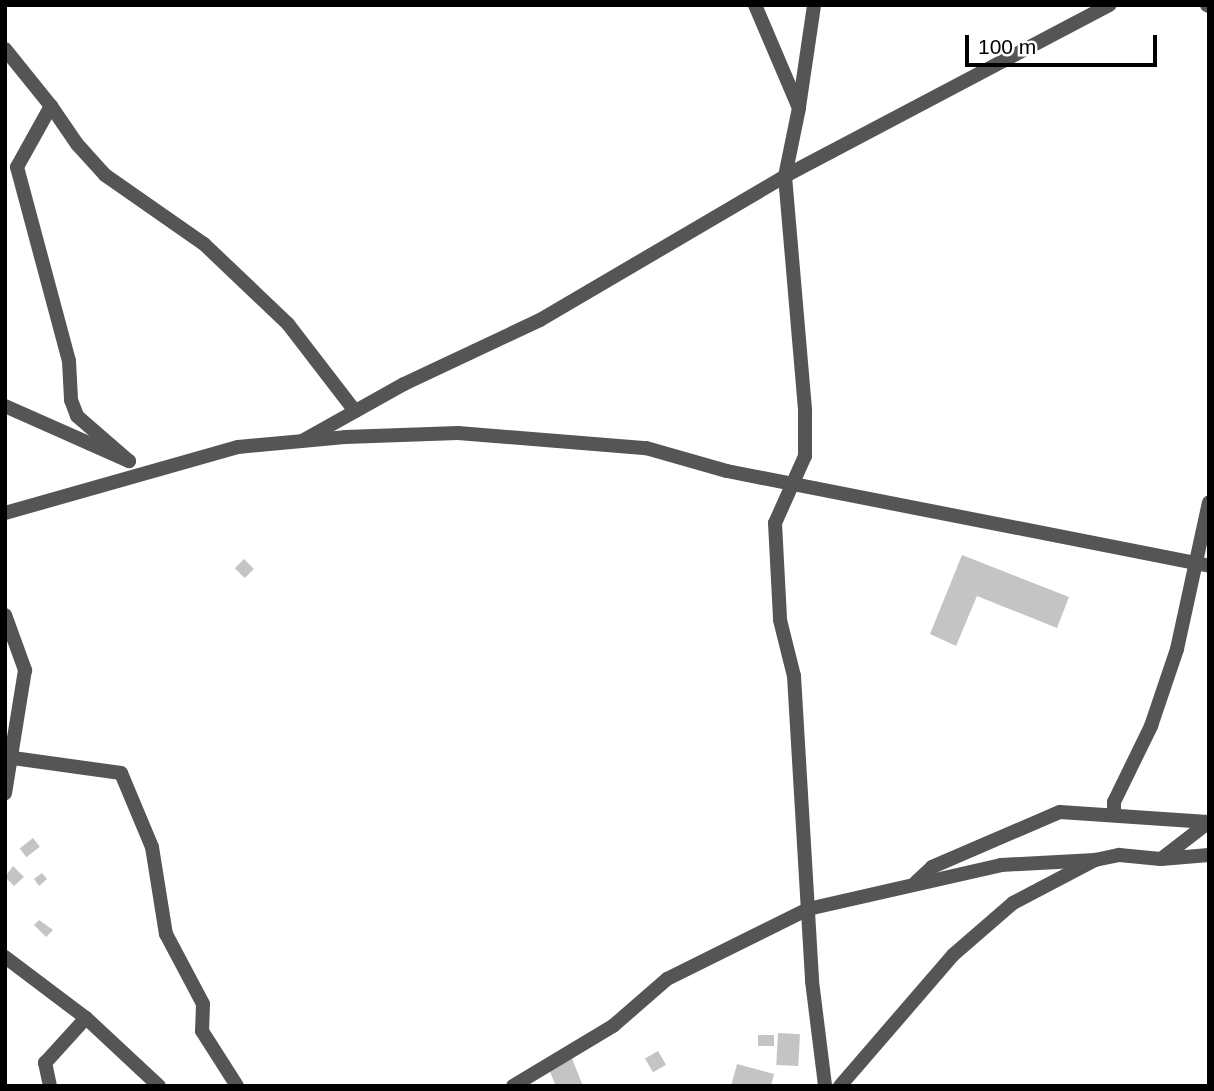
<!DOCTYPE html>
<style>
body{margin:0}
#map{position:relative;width:1214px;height:1091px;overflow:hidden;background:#fff;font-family:Arial,sans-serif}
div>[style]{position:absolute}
.building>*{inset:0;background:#c4c4c4;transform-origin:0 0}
.minor>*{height:14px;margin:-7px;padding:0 7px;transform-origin:7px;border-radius:7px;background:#555}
.tertiary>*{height:14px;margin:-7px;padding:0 7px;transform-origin:7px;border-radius:7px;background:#555}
span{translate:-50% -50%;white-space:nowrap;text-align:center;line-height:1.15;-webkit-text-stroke:6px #fff;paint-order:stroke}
.frame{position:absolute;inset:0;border:7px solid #000;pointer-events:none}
.scale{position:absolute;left:965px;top:35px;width:192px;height:32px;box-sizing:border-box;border:4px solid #000;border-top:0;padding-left:9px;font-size:21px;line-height:24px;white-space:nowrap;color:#000;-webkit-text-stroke:5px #fff;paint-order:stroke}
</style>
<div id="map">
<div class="building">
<div style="clip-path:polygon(962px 555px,1069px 597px,1057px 628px,977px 596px,956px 646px,930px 634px)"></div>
<div style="left:244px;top:559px;width:14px;height:13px;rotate:45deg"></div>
<div style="left:33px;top:838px;width:11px;height:17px;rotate:52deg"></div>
<div style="clip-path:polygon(13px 866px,24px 877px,14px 886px,5px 877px)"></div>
<div style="clip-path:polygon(42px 873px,47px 879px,39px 886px,34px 879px)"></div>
<div style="clip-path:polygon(39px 920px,53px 930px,46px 937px,34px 925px)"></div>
<div style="left:778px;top:1033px;width:22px;height:32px;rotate:3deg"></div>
<div style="left:758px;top:1035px;width:16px;height:11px"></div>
<div style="left:658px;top:1051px;width:16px;height:15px;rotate:60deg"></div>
<div style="clip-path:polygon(571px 1056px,583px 1086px,556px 1086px,547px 1065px)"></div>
<div style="clip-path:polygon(737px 1064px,774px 1074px,771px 1086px,731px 1086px)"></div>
</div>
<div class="minor">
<div style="left:755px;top:5px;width:112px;rotate:66.9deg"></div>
<div style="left:799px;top:108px;width:69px;rotate:101.6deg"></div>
<div style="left:785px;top:176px;width:236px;rotate:85.1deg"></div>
<div style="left:805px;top:411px;width:45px;rotate:90deg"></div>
<div style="left:805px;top:456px;width:73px;rotate:114.1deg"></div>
<div style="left:775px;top:523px;width:97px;rotate:87deg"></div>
<div style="left:780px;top:620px;width:58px;rotate:76deg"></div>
<div style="left:794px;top:676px;width:306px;rotate:86.6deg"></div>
<div style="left:812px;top:981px;width:106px;rotate:82.9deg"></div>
<div style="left:1207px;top:5px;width:2px;rotate:27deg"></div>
<div style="left:5px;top:49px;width:73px;rotate:51.1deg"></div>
<div style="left:51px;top:106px;width:70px;rotate:119.1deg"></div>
<div style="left:17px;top:167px;width:201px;rotate:75deg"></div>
<div style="left:69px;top:361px;width:39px;rotate:87deg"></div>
<div style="left:71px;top:400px;width:17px;rotate:69deg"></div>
<div style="left:77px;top:416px;width:69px;rotate:40.9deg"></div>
<div style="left:129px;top:461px;width:136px;rotate:-156.1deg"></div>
<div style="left:51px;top:106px;width:46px;rotate:55.6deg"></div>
<div style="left:77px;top:144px;width:42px;rotate:47.9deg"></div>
<div style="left:105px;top:175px;width:121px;rotate:34.9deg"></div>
<div style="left:204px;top:244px;width:116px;rotate:43.6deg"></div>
<div style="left:288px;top:324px;width:110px;rotate:52.4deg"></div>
<div style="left:799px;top:107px;width:103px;rotate:-81.6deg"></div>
<div style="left:302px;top:441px;width:117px;rotate:-29.2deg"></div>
<div style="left:404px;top:384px;width:150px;rotate:-25.2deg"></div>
<div style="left:540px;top:320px;width:284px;rotate:-30.4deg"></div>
<div style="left:785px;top:176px;width:367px;rotate:-27.8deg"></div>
<div style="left:5px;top:615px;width:59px;rotate:70deg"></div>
<div style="left:25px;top:670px;width:125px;rotate:99.2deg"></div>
<div style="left:13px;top:758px;width:109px;rotate:7.9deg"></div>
<div style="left:121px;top:773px;width:80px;rotate:67.3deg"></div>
<div style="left:152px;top:847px;width:88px;rotate:80.9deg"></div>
<div style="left:166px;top:934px;width:79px;rotate:62.1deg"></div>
<div style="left:203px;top:1004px;width:27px;rotate:92deg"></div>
<div style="left:202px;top:1031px;width:65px;rotate:57.5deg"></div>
<div style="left:1114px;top:813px;width:11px;rotate:-90deg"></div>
<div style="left:1114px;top:802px;width:85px;rotate:-64deg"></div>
<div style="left:1151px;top:726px;width:81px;rotate:-71.3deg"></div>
<div style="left:1177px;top:649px;width:150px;rotate:-77.7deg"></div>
<div style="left:1161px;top:859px;width:48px;rotate:-4.8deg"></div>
<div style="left:916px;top:882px;width:22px;rotate:-43deg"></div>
<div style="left:932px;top:867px;width:139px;rotate:-23.3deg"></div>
<div style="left:1060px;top:812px;width:148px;rotate:3.9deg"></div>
<div style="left:5px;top:957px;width:101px;rotate:37deg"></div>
<div style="left:86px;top:1018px;width:100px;rotate:43deg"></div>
<div style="left:50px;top:1086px;width:24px;rotate:-102deg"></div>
<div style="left:45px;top:1063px;width:61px;rotate:-47.7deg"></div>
<div style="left:513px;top:1086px;width:117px;rotate:-31deg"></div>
<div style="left:613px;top:1026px;width:72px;rotate:-41deg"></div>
<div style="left:667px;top:979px;width:157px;rotate:-26.4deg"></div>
<div style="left:808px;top:909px;width:198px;rotate:-12.8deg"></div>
<div style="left:1001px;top:865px;width:94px;rotate:-3deg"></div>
<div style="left:840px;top:1086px;width:173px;rotate:-49.2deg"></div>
<div style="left:953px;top:955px;width:79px;rotate:-40.9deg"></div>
<div style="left:1013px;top:903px;width:93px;rotate:-27.7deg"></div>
<div style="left:1095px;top:860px;width:25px;rotate:-12deg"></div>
<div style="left:1119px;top:855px;width:42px;rotate:5.4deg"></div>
<div style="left:1161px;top:859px;width:61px;rotate:-37.6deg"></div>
</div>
<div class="tertiary">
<div style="left:5px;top:513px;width:242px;rotate:-15.8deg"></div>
<div style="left:238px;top:447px;width:107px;rotate:-5.3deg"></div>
<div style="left:345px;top:437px;width:113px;rotate:-2deg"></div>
<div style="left:458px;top:433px;width:189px;rotate:4.6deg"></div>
<div style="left:646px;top:448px;width:84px;rotate:15.9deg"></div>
<div style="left:727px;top:471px;width:491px;rotate:11.1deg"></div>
</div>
<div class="frame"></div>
<div class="scale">100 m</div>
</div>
